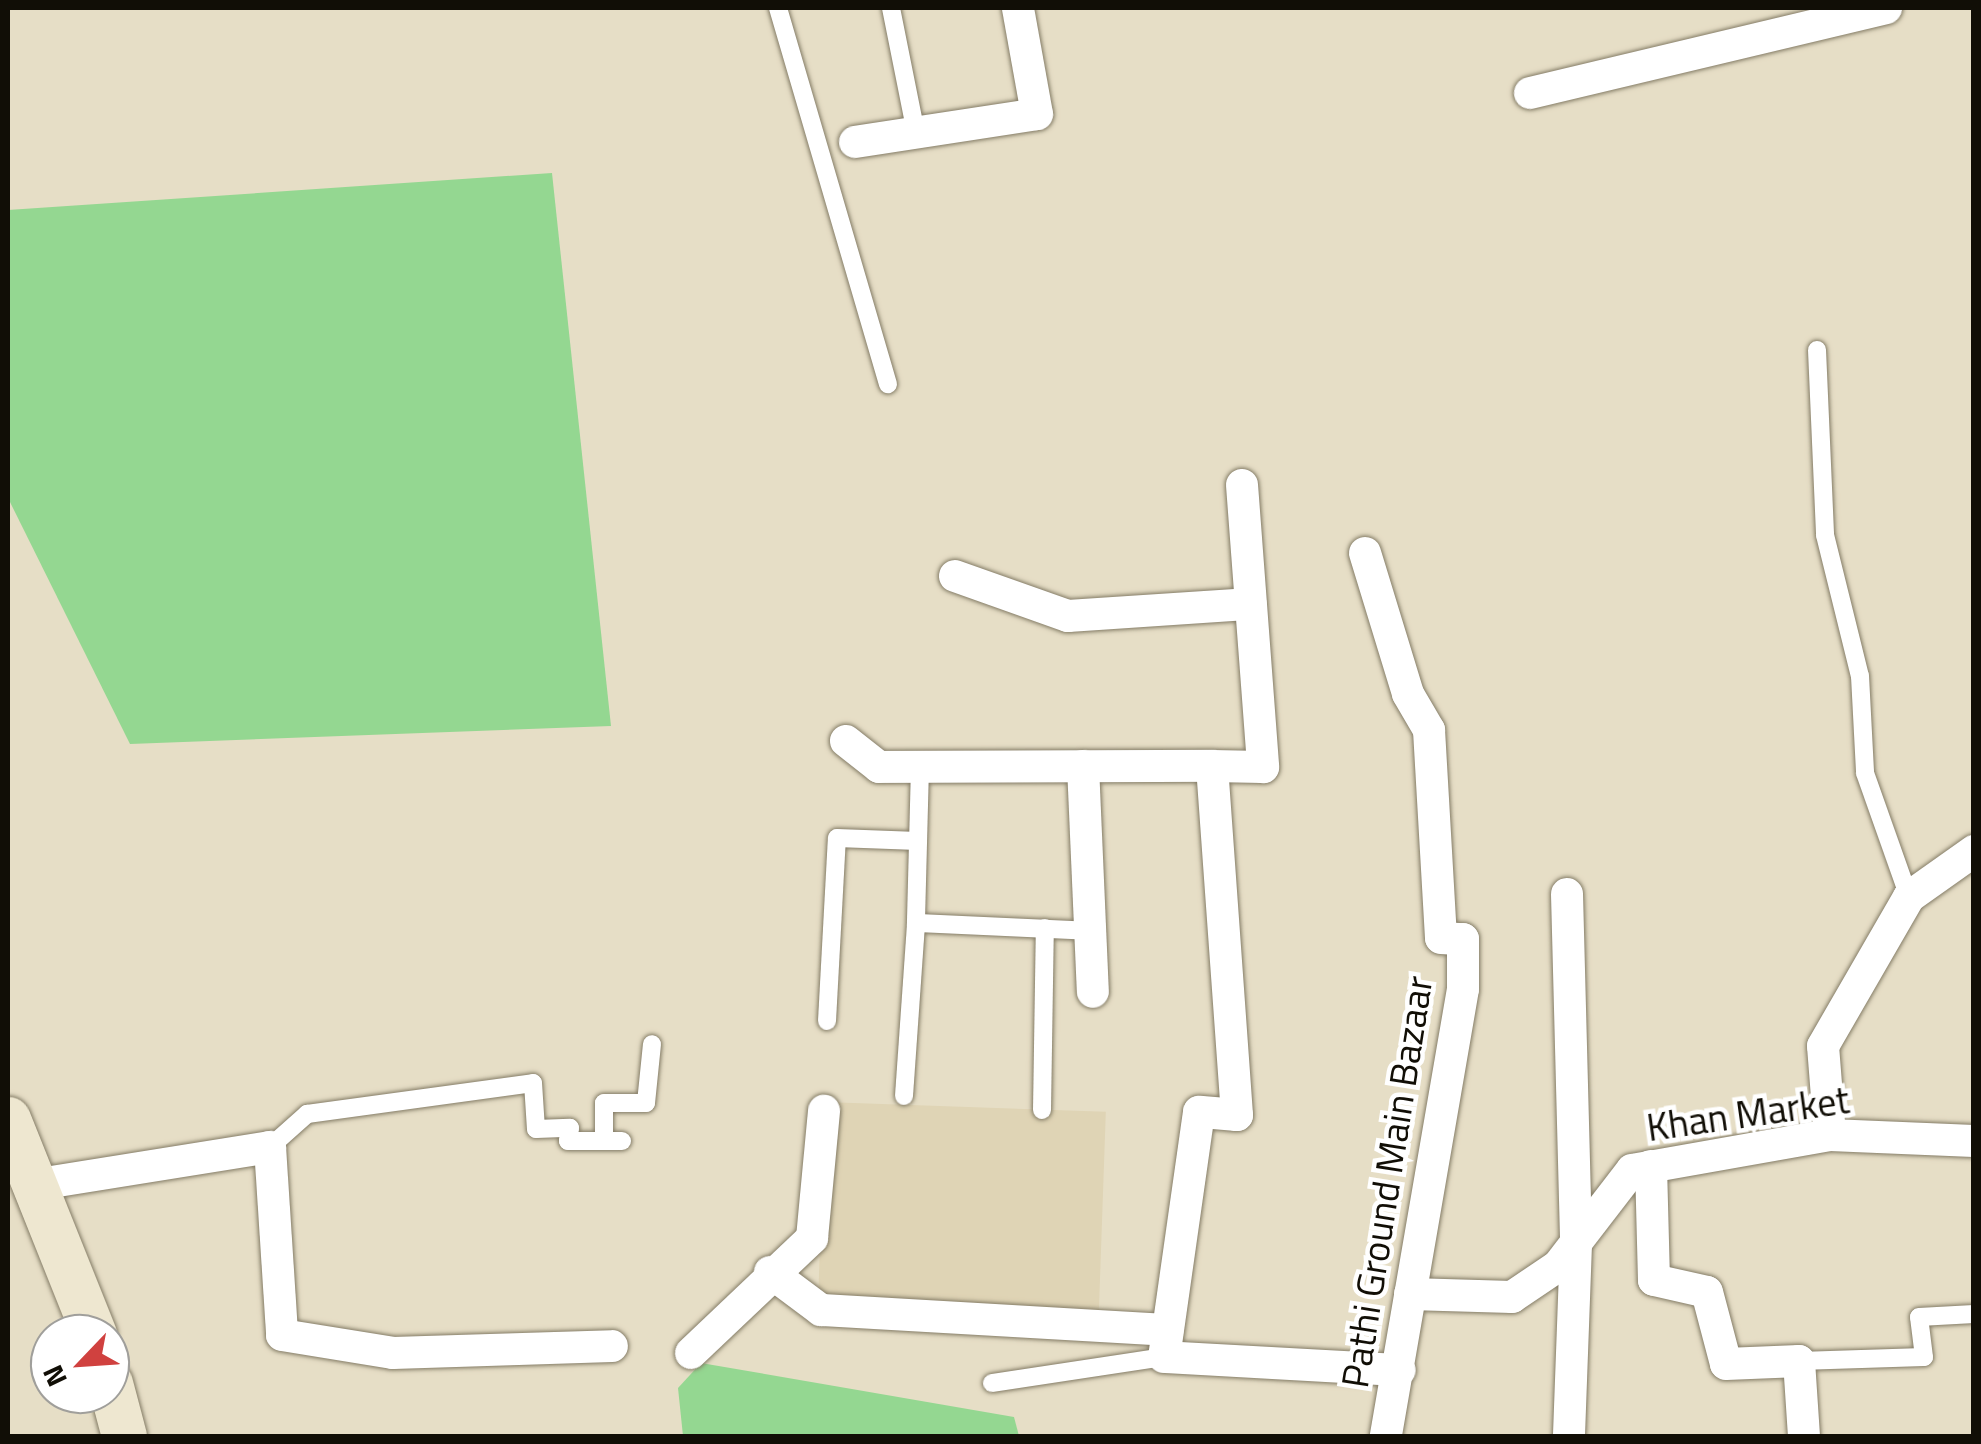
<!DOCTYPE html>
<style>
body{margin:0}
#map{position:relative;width:1981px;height:1444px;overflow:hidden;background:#e6dec6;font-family:"Titillium Web",sans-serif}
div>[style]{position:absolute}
.built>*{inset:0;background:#dfd4b5;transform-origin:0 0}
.green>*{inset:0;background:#94d791}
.roads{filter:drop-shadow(0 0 2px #847c66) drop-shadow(0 0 2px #847c66)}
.lane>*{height:18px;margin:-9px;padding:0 9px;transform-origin:9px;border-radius:9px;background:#fff}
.street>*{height:32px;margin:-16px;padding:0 16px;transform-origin:16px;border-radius:16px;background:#fff}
.secondary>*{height:45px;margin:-22.5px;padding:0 22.5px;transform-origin:22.5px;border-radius:22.5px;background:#eee7d0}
span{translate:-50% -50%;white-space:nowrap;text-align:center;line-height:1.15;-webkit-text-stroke:9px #fff;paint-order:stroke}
.street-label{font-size:38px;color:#110e06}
.frame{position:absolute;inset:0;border:10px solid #110e06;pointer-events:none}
.north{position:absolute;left:30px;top:1314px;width:100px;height:100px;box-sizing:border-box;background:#fff;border:2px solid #a09f9b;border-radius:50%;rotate:245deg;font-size:28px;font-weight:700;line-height:40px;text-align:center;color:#110e06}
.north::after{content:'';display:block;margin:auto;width:35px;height:45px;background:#d0413f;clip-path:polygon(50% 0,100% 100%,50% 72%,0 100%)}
</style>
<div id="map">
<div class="built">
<div style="left:825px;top:1102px;width:281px;height:201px;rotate:2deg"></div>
</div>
<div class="green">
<div style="clip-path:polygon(552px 173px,611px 726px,130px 744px,8px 498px,8px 210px)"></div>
<div style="clip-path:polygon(701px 1363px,1014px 1417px,1019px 1436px,683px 1436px,678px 1388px)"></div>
</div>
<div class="roads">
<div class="lane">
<div style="left:778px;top:8px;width:392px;rotate:73.7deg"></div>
<div style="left:891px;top:8px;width:127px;rotate:78.7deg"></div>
<div style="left:1817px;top:350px;width:185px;rotate:87.5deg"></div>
<div style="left:1825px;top:535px;width:145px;rotate:76.1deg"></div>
<div style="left:1860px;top:676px;width:97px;rotate:87deg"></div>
<div style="left:1865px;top:773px;width:132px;rotate:70.5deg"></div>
<div style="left:920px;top:767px;width:156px;rotate:91.5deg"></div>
<div style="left:916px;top:923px;width:174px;rotate:2.6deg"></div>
<div style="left:827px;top:1021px;width:183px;rotate:-86.9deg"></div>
<div style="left:837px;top:838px;width:81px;rotate:2.1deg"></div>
<div style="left:904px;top:1096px;width:173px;rotate:-86deg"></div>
<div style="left:1042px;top:1110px;width:182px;rotate:-89.1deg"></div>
<div style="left:604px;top:1141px;width:38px;rotate:-90deg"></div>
<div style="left:604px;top:1103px;width:42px"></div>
<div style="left:646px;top:1103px;width:59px;rotate:-84.2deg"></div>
<div style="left:270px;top:1147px;width:50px;rotate:-41.7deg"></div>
<div style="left:307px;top:1114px;width:228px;rotate:-7.8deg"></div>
<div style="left:533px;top:1083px;width:46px;rotate:86.3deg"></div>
<div style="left:536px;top:1129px;width:34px;rotate:-2deg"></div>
<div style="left:570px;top:1128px;width:13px;rotate:99deg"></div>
<div style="left:568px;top:1141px;width:54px"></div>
<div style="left:1799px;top:1361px;width:125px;rotate:-1.8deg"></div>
<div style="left:1924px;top:1357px;width:40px;rotate:-97.1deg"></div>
<div style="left:1919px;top:1317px;width:55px;rotate:-3.1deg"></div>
<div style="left:992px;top:1383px;width:174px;rotate:-8.6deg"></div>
</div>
<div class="street">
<div style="left:1530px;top:93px;width:366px;rotate:-13.4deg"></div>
<div style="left:855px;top:142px;width:184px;rotate:-8.7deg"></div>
<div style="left:1037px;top:114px;width:108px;rotate:-100.2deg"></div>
<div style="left:1242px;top:485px;width:283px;rotate:85.7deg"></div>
<div style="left:1263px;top:767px;width:51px;rotate:-178.9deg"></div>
<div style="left:1212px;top:766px;width:350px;rotate:85.9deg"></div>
<div style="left:1237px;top:1115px;width:38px;rotate:-175deg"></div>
<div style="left:1199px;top:1112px;width:247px;rotate:98.1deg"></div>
<div style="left:1164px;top:1357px;width:236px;rotate:3.2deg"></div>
<div style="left:1365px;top:553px;width:147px;rotate:73deg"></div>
<div style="left:1408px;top:694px;width:42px;rotate:59.7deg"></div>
<div style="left:1429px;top:730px;width:208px;rotate:86.7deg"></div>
<div style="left:1441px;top:938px;width:22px;rotate:3deg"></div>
<div style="left:1463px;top:939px;width:50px;rotate:90deg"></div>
<div style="left:1463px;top:989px;width:454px;rotate:99.8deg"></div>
<div style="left:955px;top:576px;width:120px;rotate:19.5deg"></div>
<div style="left:1068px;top:616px;width:183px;rotate:-3.8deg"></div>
<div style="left:846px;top:741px;width:42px;rotate:38.2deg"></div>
<div style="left:879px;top:767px;width:333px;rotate:-0.2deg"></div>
<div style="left:1083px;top:766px;width:226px;rotate:87.5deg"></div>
<div style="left:1567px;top:894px;width:350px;rotate:88.5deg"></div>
<div style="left:1576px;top:1244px;width:192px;rotate:92.1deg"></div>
<div style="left:1830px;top:1135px;width:89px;rotate:-94.5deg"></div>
<div style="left:1823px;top:1046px;width:172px;rotate:-60deg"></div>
<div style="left:1909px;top:897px;width:80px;rotate:-35.3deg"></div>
<div style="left:1651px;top:1166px;width:114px;rotate:88.5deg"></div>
<div style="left:1654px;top:1280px;width:54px;rotate:12.8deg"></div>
<div style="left:1707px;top:1292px;width:74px;rotate:75.2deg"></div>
<div style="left:1726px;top:1364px;width:73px;rotate:-2.4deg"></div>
<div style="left:1799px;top:1361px;width:75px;rotate:86.2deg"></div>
<div style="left:33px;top:1185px;width:240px;rotate:-9.1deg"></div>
<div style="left:270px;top:1147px;width:188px;rotate:86.3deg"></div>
<div style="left:282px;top:1335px;width:112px;rotate:9.2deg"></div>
<div style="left:393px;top:1353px;width:219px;rotate:-1.8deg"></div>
<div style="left:770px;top:1272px;width:64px;rotate:36.7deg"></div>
<div style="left:821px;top:1310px;width:347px;rotate:3.3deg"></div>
<div style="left:1410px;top:1294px;width:102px;rotate:1.7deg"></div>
<div style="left:1512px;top:1297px;width:55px;rotate:-34deg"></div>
<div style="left:1558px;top:1266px;width:121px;rotate:-52.4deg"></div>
<div style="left:1632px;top:1170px;width:201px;rotate:-10deg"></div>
<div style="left:1830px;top:1135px;width:144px;rotate:2.4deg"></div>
<div style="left:691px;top:1353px;width:167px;rotate:-43.5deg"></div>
<div style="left:812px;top:1238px;width:128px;rotate:-84.6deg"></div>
</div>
<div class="secondary">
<div style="left:8px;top:1119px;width:232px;rotate:68.2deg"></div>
<div style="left:110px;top:1383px;width:55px;rotate:75.2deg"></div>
</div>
</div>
<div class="street-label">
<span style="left:1748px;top:1114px;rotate:-8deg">Khan Market</span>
<span style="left:1387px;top:1182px;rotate:-81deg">Pathi Ground Main Bazaar</span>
</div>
<div class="frame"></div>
<div class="north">N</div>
</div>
